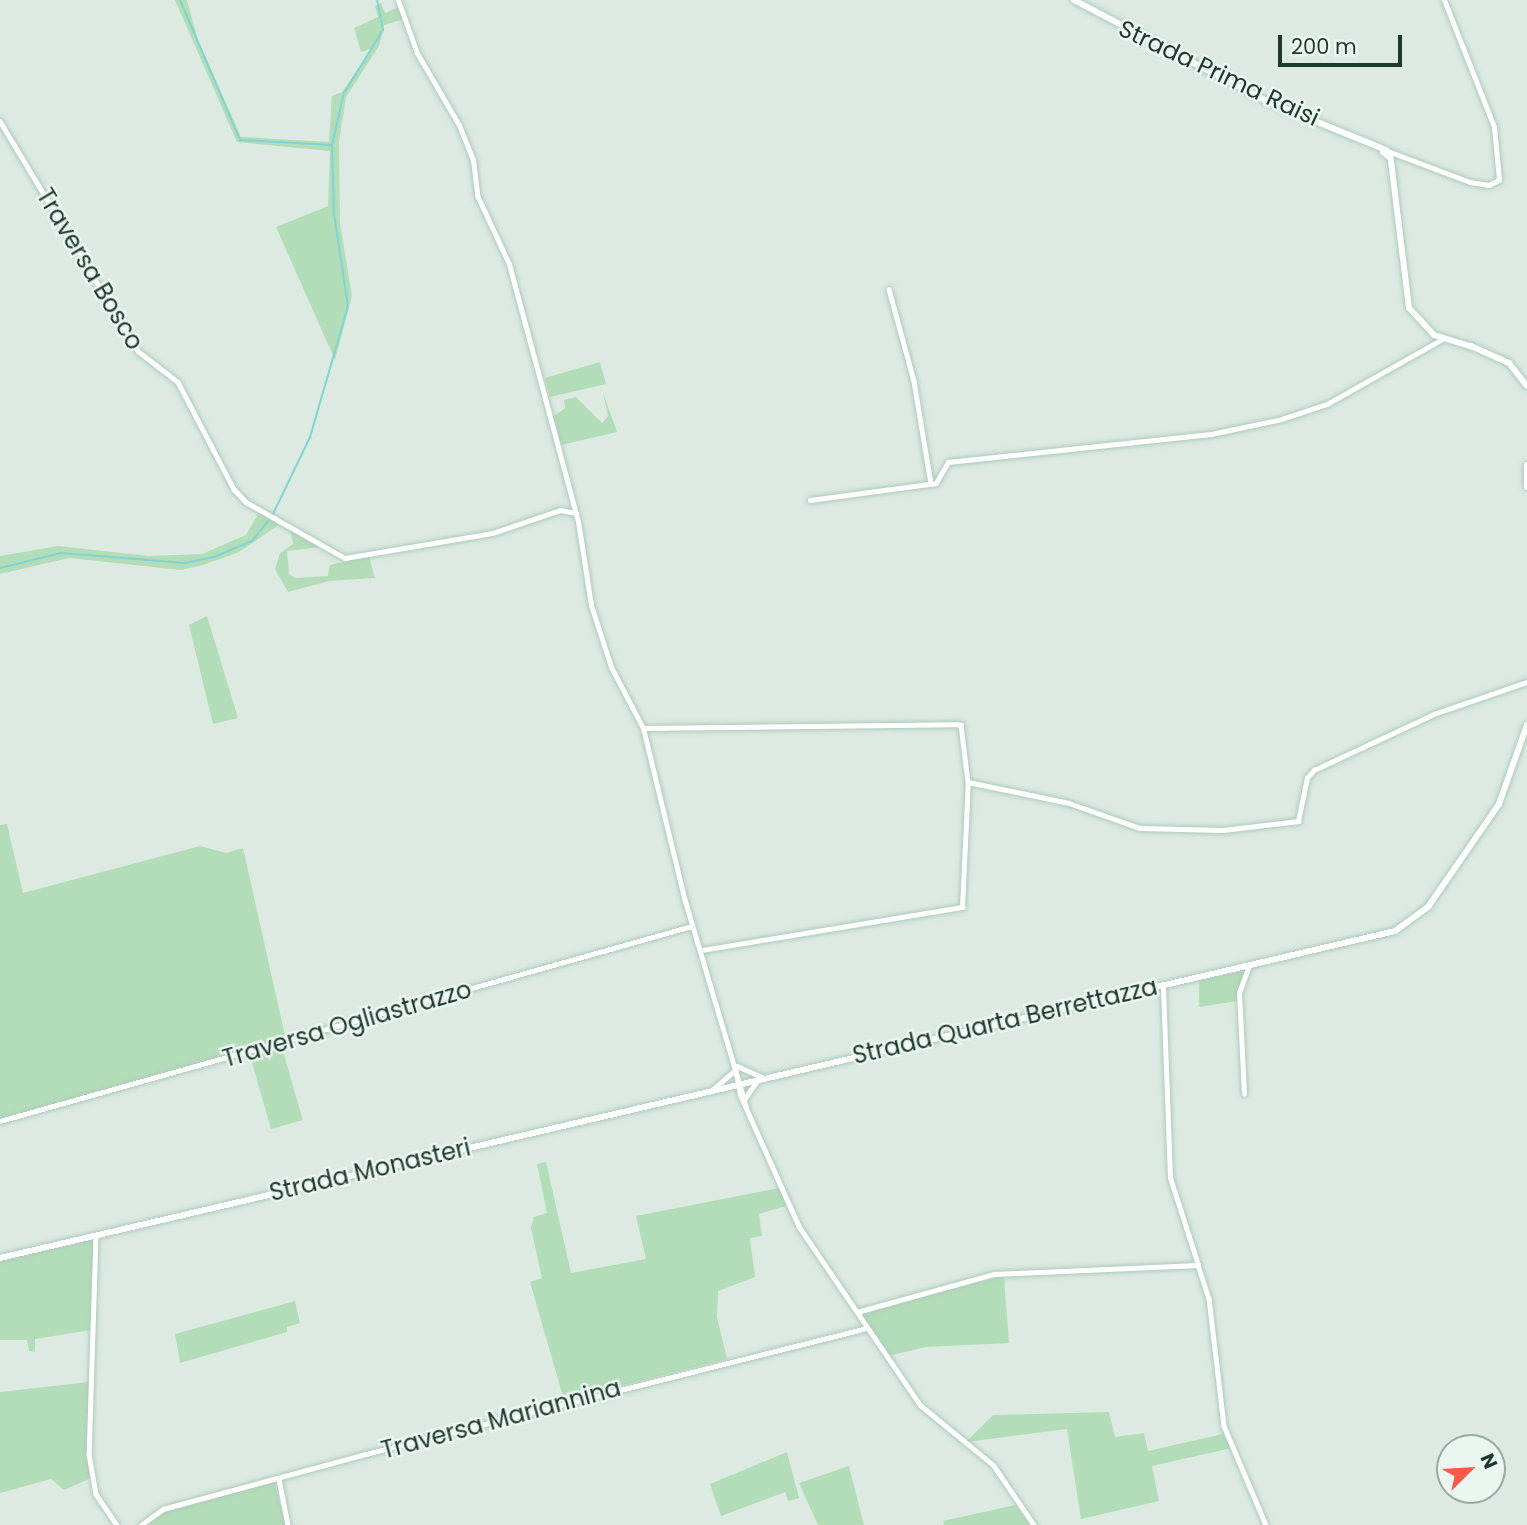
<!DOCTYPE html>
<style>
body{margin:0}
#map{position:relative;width:1527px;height:1525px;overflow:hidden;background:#dceae1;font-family:Poppins,sans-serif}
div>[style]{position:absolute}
.green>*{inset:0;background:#b3ddb8;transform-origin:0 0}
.stream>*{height:2px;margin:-1px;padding:0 1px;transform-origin:1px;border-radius:1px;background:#7fd4d4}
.roads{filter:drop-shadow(0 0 2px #afcabc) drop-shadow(0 0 2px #afcabc)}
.minor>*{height:4.5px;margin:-2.25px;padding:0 2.25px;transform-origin:2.25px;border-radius:2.25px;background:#fff}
.tertiary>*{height:5px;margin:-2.5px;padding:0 2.5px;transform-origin:2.5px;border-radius:2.5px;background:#fff}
.secondary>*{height:6px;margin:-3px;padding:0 3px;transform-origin:3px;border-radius:3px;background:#fff}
span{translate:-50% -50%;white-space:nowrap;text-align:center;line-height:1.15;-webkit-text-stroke:5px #ecf6f0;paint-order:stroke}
.street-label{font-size:24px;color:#1d392d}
.north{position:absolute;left:1436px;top:1434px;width:70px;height:70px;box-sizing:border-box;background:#ecf6f0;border:2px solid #99aaa2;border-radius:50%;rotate:66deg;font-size:19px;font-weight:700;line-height:28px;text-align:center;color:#1d392d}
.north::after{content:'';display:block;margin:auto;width:24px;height:32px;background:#fb5949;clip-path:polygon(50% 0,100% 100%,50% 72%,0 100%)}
.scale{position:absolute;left:1278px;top:35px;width:124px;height:32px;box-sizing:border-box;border:4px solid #1d392d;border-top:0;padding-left:9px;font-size:21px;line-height:24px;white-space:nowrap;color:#1d392d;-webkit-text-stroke:5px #ecf6f0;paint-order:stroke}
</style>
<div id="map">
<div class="green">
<div style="clip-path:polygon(175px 0,187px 0,198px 40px,241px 137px,329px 142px,332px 96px,342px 92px,373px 48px,361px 52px,354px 28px,378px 17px,375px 6px,381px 3px,385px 13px,400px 7px,404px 19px,384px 25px,379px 46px,346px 97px,339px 142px,340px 223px,352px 296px,335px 360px,276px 227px,328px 206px,330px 151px,237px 142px)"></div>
<div style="clip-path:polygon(600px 362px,606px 384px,550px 397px,545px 378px)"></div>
<div style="clip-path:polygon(603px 393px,617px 432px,561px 445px,554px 416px,565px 408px,564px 400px,576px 397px,602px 423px,608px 416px)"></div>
<div style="clip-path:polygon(260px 511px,280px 524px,239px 552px,203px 565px,181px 570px,69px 558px,0 574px,0 556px,58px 546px,149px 556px,202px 554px,246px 535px)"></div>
<div style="clip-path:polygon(290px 529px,320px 547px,287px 551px,289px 574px,295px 578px,328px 576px,330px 565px,369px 556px,375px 578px,329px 581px,288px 592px,275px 569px,280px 553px,293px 544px)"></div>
<div style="clip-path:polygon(207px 616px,238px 718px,213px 724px,189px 625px)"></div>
<div style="clip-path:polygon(7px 824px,23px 893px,200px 846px,226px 853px,243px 848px,286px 1040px,0 1120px,0 825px)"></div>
<div style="clip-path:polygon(1245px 971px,1238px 1001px,1199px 1007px,1199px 980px)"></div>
<div style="left:281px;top:1044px;width:79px;height:33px;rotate:74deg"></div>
<div style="clip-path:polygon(546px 1162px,571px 1273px,646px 1259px,636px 1216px,779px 1188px,786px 1206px,759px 1214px,762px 1236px,750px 1238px,755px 1277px,718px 1291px,717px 1317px,727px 1359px,564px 1400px,530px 1282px,542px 1278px,531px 1228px,534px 1217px,547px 1213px,537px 1164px)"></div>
<div style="clip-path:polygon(94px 1239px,91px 1330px,35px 1339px,35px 1352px,29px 1351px,27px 1340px,0 1340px,0 1261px)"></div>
<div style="clip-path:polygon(1004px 1276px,1009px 1343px,926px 1347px,888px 1356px,861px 1317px,864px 1311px)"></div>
<div style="clip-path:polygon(295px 1301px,300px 1323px,287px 1327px,287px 1332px,180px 1363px,175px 1334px)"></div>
<div style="clip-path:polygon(89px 1382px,91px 1478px,64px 1490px,51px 1479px,0 1493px,0 1392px)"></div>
<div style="clip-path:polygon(1109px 1412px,1115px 1437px,1144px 1433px,1148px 1451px,1223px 1434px,1232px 1448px,1152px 1466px,1159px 1501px,1081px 1519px,1067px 1429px,966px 1442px,993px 1415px)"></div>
<div style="clip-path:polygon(787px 1452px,799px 1498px,788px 1501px,785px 1492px,721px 1516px,710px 1484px)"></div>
<div style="clip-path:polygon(849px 1466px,864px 1525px,818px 1525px,799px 1483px)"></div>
<div style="clip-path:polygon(274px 1482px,286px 1525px,144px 1525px,163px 1511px)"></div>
<div style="clip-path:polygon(1015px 1505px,1030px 1525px,944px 1525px,943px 1521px)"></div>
</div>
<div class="stream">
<div style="left:180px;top:0;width:152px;rotate:66.8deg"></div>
<div style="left:240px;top:140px;width:92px;rotate:3.1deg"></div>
<div style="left:0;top:568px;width:63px;rotate:-13.8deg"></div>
<div style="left:61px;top:553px;width:124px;rotate:4.6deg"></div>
<div style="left:185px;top:563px;width:30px;rotate:-12deg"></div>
<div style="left:214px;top:557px;width:41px;rotate:-22.8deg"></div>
<div style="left:252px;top:541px;width:32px;rotate:-51deg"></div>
<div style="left:272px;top:516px;width:88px;rotate:-64.3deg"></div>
<div style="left:310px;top:437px;width:136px;rotate:-73.8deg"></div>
<div style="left:348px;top:306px;width:92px;rotate:-98.7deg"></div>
<div style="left:334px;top:215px;width:70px;rotate:-91.6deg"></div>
<div style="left:332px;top:145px;width:53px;rotate:-77deg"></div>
<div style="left:344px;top:93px;width:74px;rotate:-58.2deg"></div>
<div style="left:383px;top:30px;width:31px;rotate:-101deg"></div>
</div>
<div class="roads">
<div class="minor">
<div style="left:0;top:121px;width:268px;rotate:59deg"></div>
<div style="left:138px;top:351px;width:51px;rotate:37.8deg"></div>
<div style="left:178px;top:382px;width:121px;rotate:62.4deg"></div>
<div style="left:234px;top:489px;width:18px;rotate:47deg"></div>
<div style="left:246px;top:502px;width:114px;rotate:29.5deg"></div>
<div style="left:345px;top:558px;width:150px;rotate:-9.6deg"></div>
<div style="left:493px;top:533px;width:71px;rotate:-18.9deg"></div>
<div style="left:560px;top:510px;width:16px;rotate:11deg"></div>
<div style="left:1388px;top:151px;width:88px;rotate:20.7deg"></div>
<div style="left:1470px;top:182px;width:19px;rotate:9deg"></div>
<div style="left:1489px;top:185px;width:11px;rotate:-27deg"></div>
<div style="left:1499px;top:180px;width:53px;rotate:-95.4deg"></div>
<div style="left:1494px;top:127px;width:136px;rotate:-111.5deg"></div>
<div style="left:889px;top:289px;width:95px;rotate:74.8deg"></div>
<div style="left:914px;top:381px;width:104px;rotate:80.6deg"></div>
<div style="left:810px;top:500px;width:127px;rotate:-7.7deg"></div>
<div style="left:936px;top:483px;width:24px;rotate:-60deg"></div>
<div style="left:948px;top:462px;width:264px;rotate:-6.1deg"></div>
<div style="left:1211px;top:434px;width:73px;rotate:-11.9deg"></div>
<div style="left:1282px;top:419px;width:47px;rotate:-18.4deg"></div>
<div style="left:1327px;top:404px;width:134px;rotate:-29.4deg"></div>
<div style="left:643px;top:728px;width:313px;rotate:-0.7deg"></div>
<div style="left:956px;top:724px;width:5px;rotate:11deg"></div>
<div style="left:961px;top:725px;width:57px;rotate:83deg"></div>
<div style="left:968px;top:782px;width:103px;rotate:11.7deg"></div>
<div style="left:1069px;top:803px;width:75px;rotate:19.4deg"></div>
<div style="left:1140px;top:828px;width:83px;rotate:1.4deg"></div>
<div style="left:1223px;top:830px;width:76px;rotate:-6.8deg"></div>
<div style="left:1298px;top:821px;width:44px;rotate:-78.2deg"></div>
<div style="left:1307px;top:778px;width:11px;rotate:-49deg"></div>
<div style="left:1314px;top:770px;width:132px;rotate:-25deg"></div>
<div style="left:1434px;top:714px;width:98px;rotate:-19deg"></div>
<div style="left:702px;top:950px;width:264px;rotate:-9.4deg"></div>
<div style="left:962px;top:907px;width:125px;rotate:-87.3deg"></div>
<div style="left:1244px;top:1094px;width:101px;rotate:-92.8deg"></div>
<div style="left:1239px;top:993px;width:30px;rotate:-70deg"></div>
<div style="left:0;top:1121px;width:719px;rotate:-15.74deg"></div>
<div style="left:96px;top:1236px;width:218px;rotate:91.8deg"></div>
<div style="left:89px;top:1454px;width:41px;rotate:80.1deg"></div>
<div style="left:96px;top:1494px;width:37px;rotate:56deg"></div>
<div style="left:1198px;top:1265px;width:35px;rotate:72deg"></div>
<div style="left:1209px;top:1298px;width:129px;rotate:83.3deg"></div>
<div style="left:1224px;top:1426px;width:108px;rotate:67deg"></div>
<div style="left:857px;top:1312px;width:142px;rotate:-15.5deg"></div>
<div style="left:994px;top:1274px;width:204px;rotate:-2.5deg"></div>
<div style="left:1198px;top:1265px;width:91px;rotate:-107.8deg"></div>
<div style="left:1170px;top:1178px;width:192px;rotate:-92.1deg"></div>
<div style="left:279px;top:1479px;width:47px;rotate:78.9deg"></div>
<div style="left:141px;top:1525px;width:27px;rotate:-36deg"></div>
<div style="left:163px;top:1509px;width:210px;rotate:-15.2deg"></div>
<div style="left:366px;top:1454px;width:517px;rotate:-14.12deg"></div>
</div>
<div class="tertiary">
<div style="left:398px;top:0;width:56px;rotate:70.3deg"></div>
<div style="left:417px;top:53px;width:83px;rotate:59.7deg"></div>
<div style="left:459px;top:125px;width:38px;rotate:68deg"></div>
<div style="left:473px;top:160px;width:35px;rotate:83deg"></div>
<div style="left:477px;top:195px;width:76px;rotate:65.1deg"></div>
<div style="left:509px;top:264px;width:266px;rotate:75deg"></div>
<div style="left:578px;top:521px;width:85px;rotate:81.2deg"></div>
<div style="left:591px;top:605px;width:65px;rotate:72.1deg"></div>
<div style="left:611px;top:667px;width:69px;rotate:62.3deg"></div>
<div style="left:643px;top:728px;width:178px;rotate:76.4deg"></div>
<div style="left:685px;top:901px;width:215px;rotate:73.5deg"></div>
<div style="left:737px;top:1066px;width:27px;rotate:24deg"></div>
<div style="left:735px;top:1067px;width:28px;rotate:80deg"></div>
<div style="left:740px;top:1095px;width:145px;rotate:65.9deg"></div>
<div style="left:799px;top:1227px;width:215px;rotate:55.8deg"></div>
<div style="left:920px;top:1405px;width:94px;rotate:39.4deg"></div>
<div style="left:993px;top:1465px;width:73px;rotate:55.7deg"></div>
<div style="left:712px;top:1090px;width:30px;rotate:-41deg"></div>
<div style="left:745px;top:1098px;width:21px;rotate:-55deg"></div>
</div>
<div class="secondary">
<div style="left:1074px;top:0;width:217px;rotate:27.7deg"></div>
<div style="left:1266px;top:101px;width:130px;rotate:22.2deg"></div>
<div style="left:1389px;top:157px;width:8px;rotate:-140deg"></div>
<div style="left:1383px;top:152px;width:7px;rotate:8deg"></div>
<div style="left:1390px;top:153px;width:156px;rotate:83deg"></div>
<div style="left:1409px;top:308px;width:37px;rotate:47deg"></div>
<div style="left:1434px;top:335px;width:41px;rotate:17.1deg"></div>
<div style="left:1471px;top:346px;width:42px;rotate:24.1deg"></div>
<div style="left:1509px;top:363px;width:29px;rotate:52deg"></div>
<div style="left:1527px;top:465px;width:22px;rotate:90deg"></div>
<div style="left:0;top:1258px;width:1433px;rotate:-13.19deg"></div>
<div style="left:1395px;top:931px;width:41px;rotate:-36deg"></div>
<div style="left:1428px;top:907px;width:125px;rotate:-55.4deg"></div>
<div style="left:1499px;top:804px;width:84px;rotate:-70.5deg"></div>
</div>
</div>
<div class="street-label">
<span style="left:1219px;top:73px;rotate:25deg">Strada Prima Raisi</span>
<span style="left:90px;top:269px;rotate:59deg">Traversa Bosco</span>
<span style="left:1005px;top:1021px;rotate:-13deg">Strada Quarta Berrettazza</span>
<span style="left:347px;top:1024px;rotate:-16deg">Traversa Ogliastrazzo</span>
<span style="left:370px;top:1170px;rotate:-13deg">Strada Monasteri</span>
<span style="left:501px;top:1419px;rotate:-15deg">Traversa Mariannina</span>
</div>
<div class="north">N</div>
<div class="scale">200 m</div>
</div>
